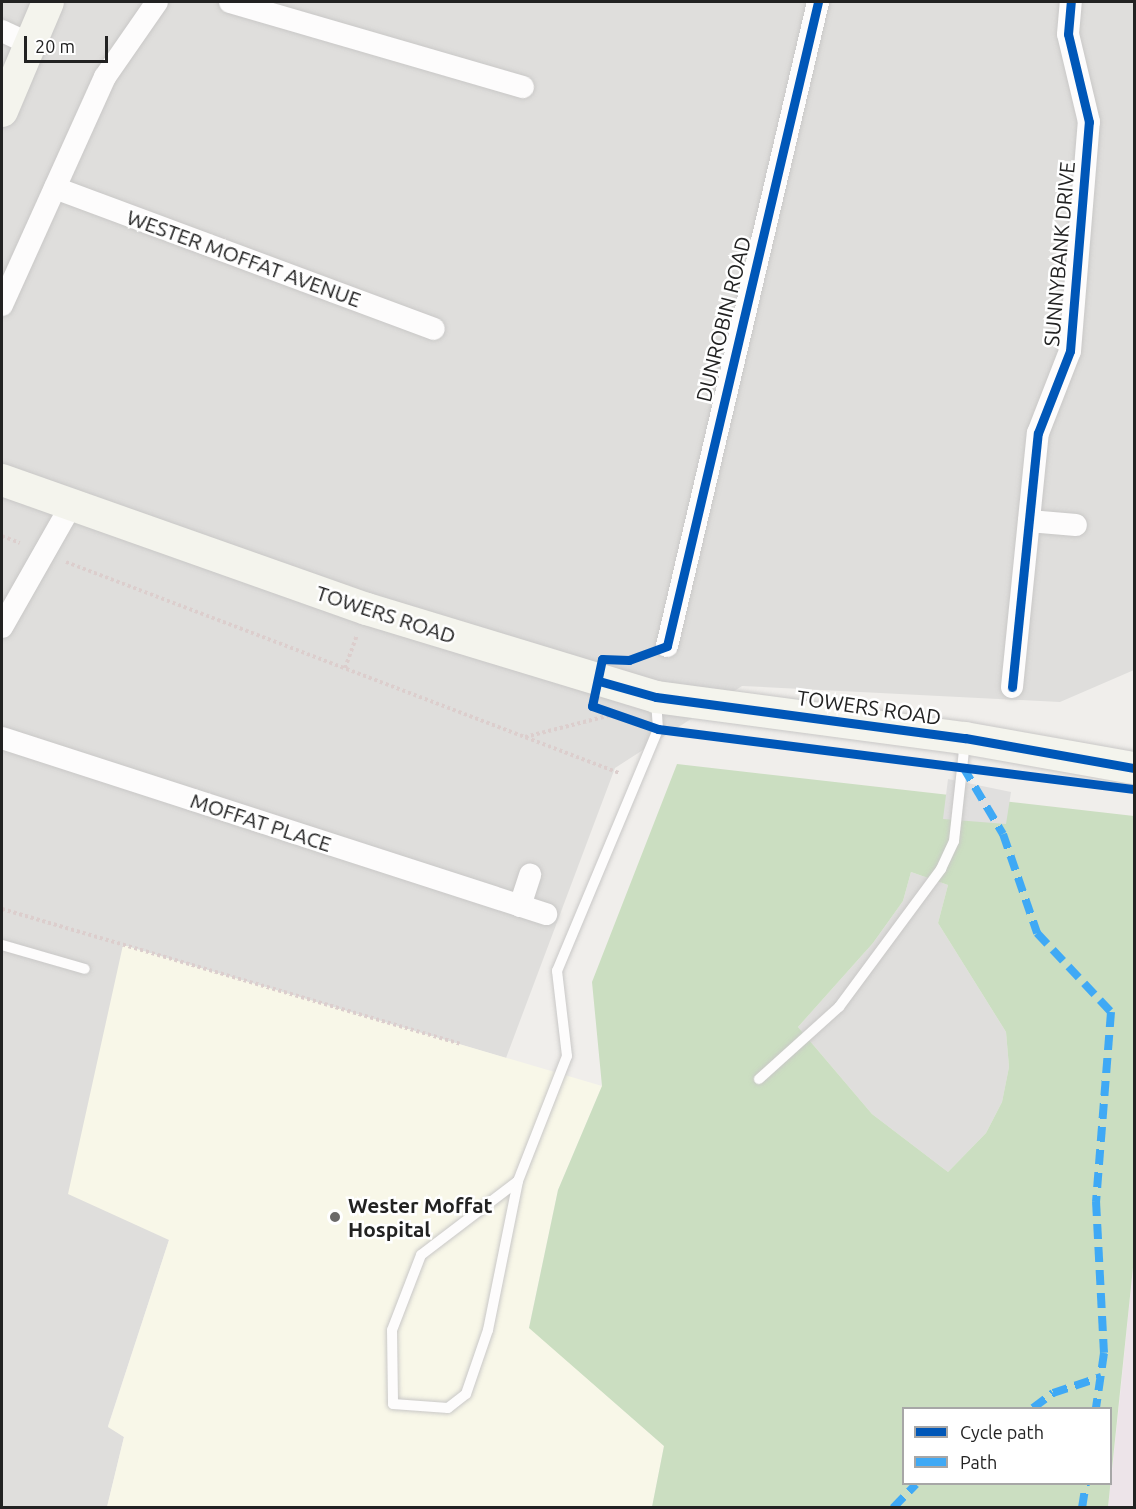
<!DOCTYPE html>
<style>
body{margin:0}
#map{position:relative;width:1136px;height:1509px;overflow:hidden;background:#f0eeeb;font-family:Ubuntu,sans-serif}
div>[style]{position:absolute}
.residential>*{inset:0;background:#dfdedc}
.industrial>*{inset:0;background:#ede4e9}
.education>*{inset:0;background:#f8f7e8}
.forest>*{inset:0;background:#cbdec1}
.parking>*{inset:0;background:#e0dfde}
.path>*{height:4px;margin-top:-2px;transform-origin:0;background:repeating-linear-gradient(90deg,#dccecd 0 3px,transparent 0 6px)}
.roads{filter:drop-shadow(0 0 2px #c9c8c7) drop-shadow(0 0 2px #c9c8c7)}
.service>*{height:10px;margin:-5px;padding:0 5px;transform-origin:5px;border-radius:5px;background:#fdfcfc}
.minor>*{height:22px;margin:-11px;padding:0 11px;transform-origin:11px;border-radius:11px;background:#fdfcfc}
.secondary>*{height:32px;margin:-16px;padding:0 16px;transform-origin:16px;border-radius:16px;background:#f4f4ed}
.quiet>*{height:8px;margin-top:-4px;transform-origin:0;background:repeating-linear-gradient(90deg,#3fa9f5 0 15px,transparent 0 23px)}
.cycleway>*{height:9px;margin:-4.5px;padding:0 4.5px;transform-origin:4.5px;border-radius:4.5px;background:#0057b8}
.dots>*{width:16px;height:16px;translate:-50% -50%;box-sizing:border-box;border:3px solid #fff;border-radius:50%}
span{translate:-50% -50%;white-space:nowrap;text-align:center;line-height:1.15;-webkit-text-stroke:5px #fff;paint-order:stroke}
.street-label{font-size:21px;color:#222}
.poi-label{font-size:21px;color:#222;font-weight:700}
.left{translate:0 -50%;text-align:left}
.frame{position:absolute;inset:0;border:3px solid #222;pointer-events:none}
.legend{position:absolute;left:902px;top:1407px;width:210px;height:78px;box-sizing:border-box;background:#fff;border:2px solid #a7a7a7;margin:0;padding:8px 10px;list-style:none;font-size:18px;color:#222}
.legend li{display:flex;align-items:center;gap:12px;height:30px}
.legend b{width:30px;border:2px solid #a7a7a7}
.scale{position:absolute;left:24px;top:36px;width:84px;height:27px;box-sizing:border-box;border:3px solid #222;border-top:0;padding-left:8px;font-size:18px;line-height:21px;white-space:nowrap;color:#222;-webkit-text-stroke:4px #fff;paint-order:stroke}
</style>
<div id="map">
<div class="residential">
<div style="clip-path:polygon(2px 2px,1134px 2px,1134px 670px,1060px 702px,742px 686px,615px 768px,506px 1058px,123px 945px,169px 1240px,108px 1426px,124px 1437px,107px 1507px,2px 1508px)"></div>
<div style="clip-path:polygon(911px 872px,948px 885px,938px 923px,1006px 1032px,1009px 1067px,1002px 1102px,986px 1133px,948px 1172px,872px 1114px,798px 1027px,873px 943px,903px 901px)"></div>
</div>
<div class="industrial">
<div style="clip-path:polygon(1134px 1258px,1134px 1507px,1108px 1508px,1118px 1416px)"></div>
</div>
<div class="education">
<div style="clip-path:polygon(123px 945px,602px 1086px,558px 1190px,529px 1327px,664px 1446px,652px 1507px,107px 1507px,124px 1437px,108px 1427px,169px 1240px,68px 1194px)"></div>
</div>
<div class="forest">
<div style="clip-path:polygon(evenodd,677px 764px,1134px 816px,1134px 1258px,1108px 1507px,652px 1507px,664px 1446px,529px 1328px,558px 1190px,602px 1086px,592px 982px,677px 764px,911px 872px,948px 885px,938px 923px,1006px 1032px,1009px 1067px,1002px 1102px,986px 1133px,948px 1172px,872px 1114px,798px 1027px,873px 943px,903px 901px,911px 872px,677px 764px,904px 1408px,1110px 1408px,1110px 1484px,904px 1484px,904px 1408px)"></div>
</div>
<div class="parking">
<div style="clip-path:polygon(948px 779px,1011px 792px,1006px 824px,943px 819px)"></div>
</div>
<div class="path">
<div style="left:2px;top:536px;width:19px;rotate:21deg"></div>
<div style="left:66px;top:562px;width:592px;rotate:20.88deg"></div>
<div style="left:345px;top:668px;width:35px;rotate:-70deg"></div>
<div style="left:525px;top:737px;width:89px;rotate:-14.3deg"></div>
<div style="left:2px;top:909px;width:477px;rotate:16.4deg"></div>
</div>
<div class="roads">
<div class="service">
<div style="left:2px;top:945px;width:86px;rotate:16.1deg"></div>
<div style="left:759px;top:1079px;width:108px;rotate:-42deg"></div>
<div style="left:839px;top:1007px;width:172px;rotate:-53.5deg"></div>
<div style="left:941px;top:869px;width:31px;rotate:-65deg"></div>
<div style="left:954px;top:841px;width:101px;rotate:-83.7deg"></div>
<div style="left:518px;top:1181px;width:122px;rotate:142.7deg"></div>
<div style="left:421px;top:1255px;width:80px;rotate:111.1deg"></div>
<div style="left:392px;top:1330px;width:74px;rotate:89.2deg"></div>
<div style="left:393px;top:1404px;width:55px;rotate:4.2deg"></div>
<div style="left:448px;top:1408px;width:23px;rotate:-38deg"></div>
<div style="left:466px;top:1394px;width:68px;rotate:-71deg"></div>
<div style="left:488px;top:1330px;width:152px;rotate:-78.6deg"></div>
<div style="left:518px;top:1181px;width:134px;rotate:-68.6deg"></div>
<div style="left:567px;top:1056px;width:86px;rotate:-96.7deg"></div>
<div style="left:557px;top:971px;width:262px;rotate:-67.3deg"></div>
<div style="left:658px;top:729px;width:29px;rotate:-94deg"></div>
</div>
<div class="minor">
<div style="left:230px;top:2px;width:305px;rotate:16.2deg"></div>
<div style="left:2px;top:31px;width:31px;rotate:25deg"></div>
<div style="left:55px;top:188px;width:404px;rotate:20.4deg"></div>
<div style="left:2px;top:305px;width:250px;rotate:-65.7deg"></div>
<div style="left:105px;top:77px;width:91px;rotate:-55.3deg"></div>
<div style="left:1029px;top:521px;width:47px;rotate:4.9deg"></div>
<div style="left:2px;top:627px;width:144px;rotate:-60.4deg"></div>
<div style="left:667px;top:646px;width:661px;rotate:-76.8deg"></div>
<div style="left:1012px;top:687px;width:255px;rotate:-84.2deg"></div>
<div style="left:1038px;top:433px;width:88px;rotate:-68.7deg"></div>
<div style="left:1070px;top:351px;width:230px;rotate:-85.3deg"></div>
<div style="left:1089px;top:122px;width:90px;rotate:-103.4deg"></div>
<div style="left:1068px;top:34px;width:32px;rotate:-85deg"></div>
<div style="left:2px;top:738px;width:572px;rotate:17.93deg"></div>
<div style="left:520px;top:906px;width:33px;rotate:-72deg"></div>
</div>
<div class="secondary">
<div style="left:2px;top:111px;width:118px;rotate:-67.1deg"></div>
<div style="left:2px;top:480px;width:387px;rotate:19.5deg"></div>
<div style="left:367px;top:609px;width:302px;rotate:16.9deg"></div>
<div style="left:656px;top:697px;width:312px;rotate:7.6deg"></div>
<div style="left:965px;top:738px;width:172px;rotate:10.1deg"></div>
</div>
</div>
<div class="quiet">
<div style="left:963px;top:767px;width:78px;rotate:59.2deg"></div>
<div style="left:1003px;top:834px;width:105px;rotate:71deg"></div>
<div style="left:1037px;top:933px;width:108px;rotate:46.9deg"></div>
<div style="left:1111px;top:1012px;width:190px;rotate:94.5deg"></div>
<div style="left:1096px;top:1201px;width:152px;rotate:87deg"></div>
<div style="left:1104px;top:1353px;width:56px;rotate:98.3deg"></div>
<div style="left:1033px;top:1408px;width:25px;rotate:-37deg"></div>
<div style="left:1053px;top:1393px;width:51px;rotate:-18.4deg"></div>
<div style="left:893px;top:1508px;width:33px;rotate:-46deg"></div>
<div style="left:1082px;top:1508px;width:24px;rotate:-81deg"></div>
</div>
<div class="cycleway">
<div style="left:818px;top:2px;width:661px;rotate:103.2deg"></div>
<div style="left:667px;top:646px;width:40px;rotate:159.8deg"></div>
<div style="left:629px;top:660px;width:27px;rotate:-178deg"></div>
<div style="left:602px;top:659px;width:48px;rotate:102deg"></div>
<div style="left:592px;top:706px;width:70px;rotate:19.2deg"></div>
<div style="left:658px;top:729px;width:480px;rotate:7.2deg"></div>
<div style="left:599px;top:681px;width:59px;rotate:15.7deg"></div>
<div style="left:656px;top:697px;width:312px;rotate:7.6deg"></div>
<div style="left:965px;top:738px;width:172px;rotate:10.1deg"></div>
<div style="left:1012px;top:687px;width:255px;rotate:-84.2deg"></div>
<div style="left:1038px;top:433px;width:88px;rotate:-68.7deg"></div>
<div style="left:1070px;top:351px;width:230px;rotate:-85.3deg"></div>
<div style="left:1089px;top:122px;width:90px;rotate:-103.4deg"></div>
<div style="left:1068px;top:34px;width:32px;rotate:-85deg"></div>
</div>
<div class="dots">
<div style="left:335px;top:1217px;background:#6a6968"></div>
</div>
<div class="street-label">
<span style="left:1059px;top:254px;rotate:-85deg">SUNNYBANK DRIVE</span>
<span style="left:244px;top:258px;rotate:20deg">WESTER MOFFAT AVENUE</span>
<span style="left:723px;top:319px;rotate:-76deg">DUNROBIN ROAD</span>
<span style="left:386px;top:614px;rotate:18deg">TOWERS ROAD</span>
<span style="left:869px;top:707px;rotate:8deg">TOWERS ROAD</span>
<span style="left:261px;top:822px;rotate:18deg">MOFFAT PLACE</span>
</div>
<div class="poi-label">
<span class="left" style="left:348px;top:1217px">Wester Moffat<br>Hospital</span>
</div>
<div class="frame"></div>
<ul class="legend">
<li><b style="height:8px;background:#0057b8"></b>Cycle path</li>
<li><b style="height:8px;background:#3fa9f5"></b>Path</li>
</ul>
<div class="scale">20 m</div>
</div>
